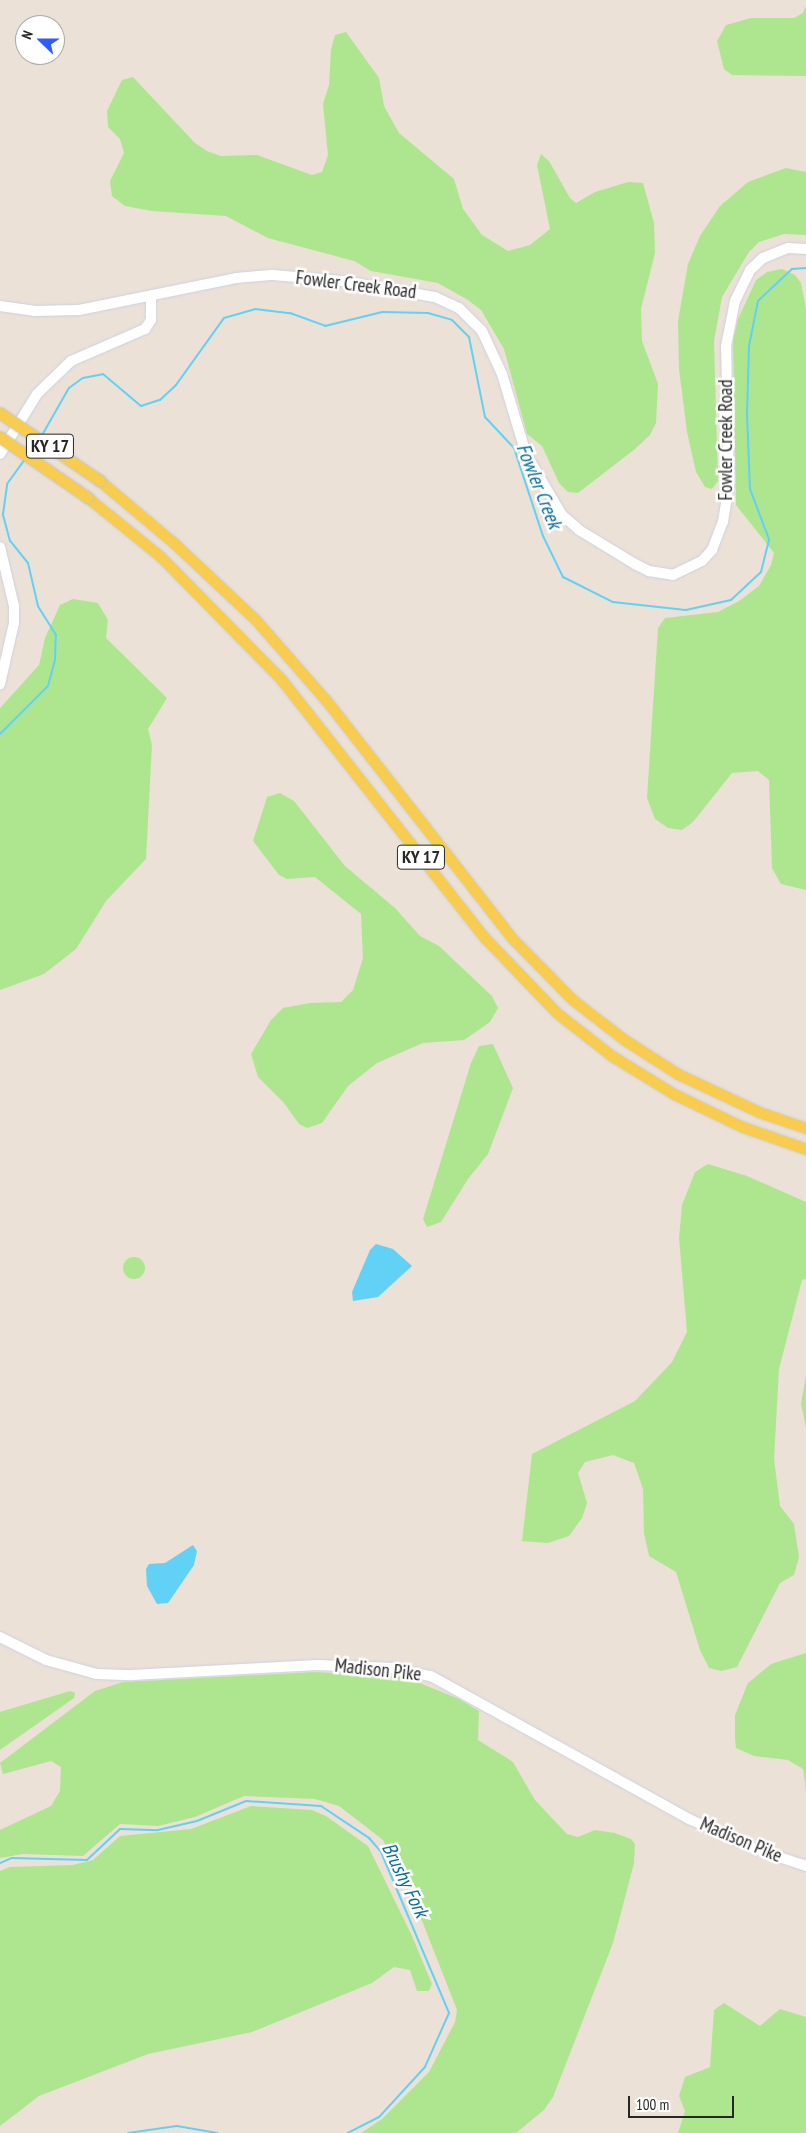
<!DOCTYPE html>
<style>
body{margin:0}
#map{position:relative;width:806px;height:2133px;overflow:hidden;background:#ebe1d7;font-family:"PT Sans Narrow",sans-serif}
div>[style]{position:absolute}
.green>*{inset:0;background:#aee68f}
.round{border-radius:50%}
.water>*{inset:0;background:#61d1f5}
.stream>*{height:2px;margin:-1px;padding:0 1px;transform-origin:1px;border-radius:1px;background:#61d1f5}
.roads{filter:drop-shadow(0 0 1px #ccd1e1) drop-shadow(0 0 1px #ccd1e1)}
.secondary>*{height:10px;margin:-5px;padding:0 5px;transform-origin:5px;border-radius:5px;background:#fff}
.primary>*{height:11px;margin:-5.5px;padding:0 5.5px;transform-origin:5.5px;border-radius:5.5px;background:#f8cc4e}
.bridges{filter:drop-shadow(0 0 1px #c3c3c3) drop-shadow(0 0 1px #c3c3c3)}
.primary-bridge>*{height:11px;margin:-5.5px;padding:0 5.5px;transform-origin:5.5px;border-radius:5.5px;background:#f8cc4e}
span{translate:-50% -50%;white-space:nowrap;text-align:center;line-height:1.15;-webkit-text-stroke:5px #fff;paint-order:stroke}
.shield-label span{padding:1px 4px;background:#fff;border:1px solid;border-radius:4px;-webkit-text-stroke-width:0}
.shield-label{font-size:18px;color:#272727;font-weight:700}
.street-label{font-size:19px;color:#272727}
.water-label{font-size:20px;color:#056c9c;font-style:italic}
.north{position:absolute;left:15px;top:15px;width:50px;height:50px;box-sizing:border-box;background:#fff;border:1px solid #a9a9a9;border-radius:50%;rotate:292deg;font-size:14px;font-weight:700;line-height:20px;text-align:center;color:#272727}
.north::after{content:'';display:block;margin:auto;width:18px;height:22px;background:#2f5bff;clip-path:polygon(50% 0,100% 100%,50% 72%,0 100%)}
.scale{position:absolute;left:628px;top:2096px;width:106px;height:22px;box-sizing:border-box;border:2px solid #272727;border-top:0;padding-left:6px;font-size:15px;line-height:18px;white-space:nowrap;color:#272727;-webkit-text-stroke:4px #fff;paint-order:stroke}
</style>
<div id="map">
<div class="green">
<div style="clip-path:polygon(806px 6px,806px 76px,732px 75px,724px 69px,717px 41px,726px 25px,751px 18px,794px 18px,803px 13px)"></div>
<div style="clip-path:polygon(346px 32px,379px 78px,384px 106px,399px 133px,454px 179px,463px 209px,482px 235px,508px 251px,530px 245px,550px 229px,537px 165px,541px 154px,549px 161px,570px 198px,576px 203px,595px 192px,628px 182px,643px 183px,654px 223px,655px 253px,641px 309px,642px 341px,658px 384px,656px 423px,650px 435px,635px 449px,578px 493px,568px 492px,559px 483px,542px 446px,527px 434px,504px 349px,481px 310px,468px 300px,438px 283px,371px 271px,354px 261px,268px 238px,226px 216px,152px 211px,125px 206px,112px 196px,110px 181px,124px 153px,120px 139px,108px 127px,107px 111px,122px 80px,133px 77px,195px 143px,207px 151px,221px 156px,257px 155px,312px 175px,322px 172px,328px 155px,323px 104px,329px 85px,331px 50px,335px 35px)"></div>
<div style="clip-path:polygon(786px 168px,806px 172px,806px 235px,784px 234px,759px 242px,749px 252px,722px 297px,714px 341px,718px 481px,712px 489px,705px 487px,696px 472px,687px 432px,679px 369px,678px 321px,688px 264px,700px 236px,720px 206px,748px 182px)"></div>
<div style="clip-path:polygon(782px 269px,795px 275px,801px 283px,806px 309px,806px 890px,781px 884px,772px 868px,769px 780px,758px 771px,732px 773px,693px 822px,682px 830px,668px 828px,655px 819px,647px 798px,658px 628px,665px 618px,718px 612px,739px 601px,759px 586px,771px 565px,774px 553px,736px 505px,733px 339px,738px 319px,756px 280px,767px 272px)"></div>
<div style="clip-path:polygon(73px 599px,98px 603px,108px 620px,106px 638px,167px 698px,148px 729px,152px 745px,146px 859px,106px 901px,76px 949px,44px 974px,0 990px,0 708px,39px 665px,45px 638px,60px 605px)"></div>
<div style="clip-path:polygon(280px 793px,294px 801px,345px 866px,395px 908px,420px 936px,439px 946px,492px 996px,498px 1008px,490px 1022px,464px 1040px,423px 1043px,377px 1063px,348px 1086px,322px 1123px,307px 1128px,299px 1124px,284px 1103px,258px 1077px,251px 1054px,271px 1020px,283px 1008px,310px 1003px,341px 1002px,353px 990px,363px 958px,361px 914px,315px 877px,287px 879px,279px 875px,253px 841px,267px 797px)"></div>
<div style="clip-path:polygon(493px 1044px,513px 1088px,488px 1154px,468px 1179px,441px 1222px,427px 1227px,423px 1219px,471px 1063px,479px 1046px)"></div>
<div style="clip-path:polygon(708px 1164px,747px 1176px,806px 1202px,806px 1279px,802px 1280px,779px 1369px,774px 1459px,780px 1506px,794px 1524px,799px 1557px,794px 1575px,780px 1583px,737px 1667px,721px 1671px,709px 1668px,700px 1650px,676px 1572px,649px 1556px,644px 1533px,643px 1489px,634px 1463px,613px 1455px,585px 1462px,578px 1473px,587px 1503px,582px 1518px,569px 1536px,548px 1543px,522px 1541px,532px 1454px,635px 1401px,672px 1362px,687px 1332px,679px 1238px,682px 1205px,695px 1172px)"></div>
<div class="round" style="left:123px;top:1257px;width:22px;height:22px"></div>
<div style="clip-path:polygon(806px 1375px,806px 1428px,801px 1404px)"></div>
<div style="clip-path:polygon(806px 1653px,806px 1790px,803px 1769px,788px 1760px,754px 1756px,736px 1748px,735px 1739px,735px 1715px,748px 1683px,771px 1664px)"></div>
<div style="clip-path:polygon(315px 1672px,405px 1677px,459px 1699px,479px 1711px,478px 1740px,513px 1762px,535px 1800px,567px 1834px,578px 1837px,595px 1830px,615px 1833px,631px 1839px,635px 1844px,634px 1863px,613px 1943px,553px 2097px,544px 2110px,516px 2133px,361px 2133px,382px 2119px,429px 2072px,455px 2022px,457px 2010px,419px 1913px,383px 1840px,339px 1806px,315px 1799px,244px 1796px,195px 1817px,158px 1826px,120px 1824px,83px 1856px,23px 1854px,0 1858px,0 1830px,51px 1806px,60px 1791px,61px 1767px,51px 1761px,3px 1774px,0 1763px,95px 1691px,123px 1682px)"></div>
<div style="clip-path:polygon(70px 1691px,75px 1693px,74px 1698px,0 1750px,0 1712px)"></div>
<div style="clip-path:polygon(251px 1806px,312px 1810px,326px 1816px,368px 1846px,412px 1936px,432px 1984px,429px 1991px,417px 1991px,410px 1970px,394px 1967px,372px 1983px,252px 2032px,148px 2054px,39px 2096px,0 2126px,0 1871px,10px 1867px,73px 1865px,93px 1860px,120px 1836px,191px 1829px)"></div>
<div style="clip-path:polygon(724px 2003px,760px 2026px,780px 2009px,806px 2017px,806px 2133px,678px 2133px,685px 2111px,679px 2096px,685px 2077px,710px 2067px,714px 2010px)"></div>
</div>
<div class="water">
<div style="clip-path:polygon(376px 1244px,393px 1249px,412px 1266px,378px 1297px,353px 1301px,352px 1292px,370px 1250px)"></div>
<div style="clip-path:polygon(193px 1545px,197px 1551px,194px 1565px,168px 1603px,157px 1604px,147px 1586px,146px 1569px,149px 1564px,165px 1563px)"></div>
</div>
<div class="stream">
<div style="left:41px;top:437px;width:56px;rotate:-60.3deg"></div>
<div style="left:69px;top:388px;width:17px;rotate:-36deg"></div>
<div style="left:83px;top:378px;width:20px;rotate:-11deg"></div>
<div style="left:103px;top:374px;width:50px;rotate:40.1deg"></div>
<div style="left:141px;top:406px;width:20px;rotate:-18deg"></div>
<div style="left:160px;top:400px;width:22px;rotate:-43deg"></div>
<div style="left:176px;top:385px;width:82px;rotate:-54.4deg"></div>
<div style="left:224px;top:318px;width:32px;rotate:-16deg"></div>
<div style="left:255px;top:309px;width:35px;rotate:7deg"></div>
<div style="left:290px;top:313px;width:37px;rotate:20deg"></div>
<div style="left:325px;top:326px;width:59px;rotate:-13.8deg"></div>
<div style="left:382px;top:312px;width:46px;rotate:1.2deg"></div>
<div style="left:428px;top:313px;width:25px;rotate:16deg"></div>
<div style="left:452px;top:320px;width:24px;rotate:45deg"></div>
<div style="left:469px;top:337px;width:82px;rotate:78.7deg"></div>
<div style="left:485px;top:417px;width:42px;rotate:46.9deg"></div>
<div style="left:514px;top:448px;width:93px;rotate:71.8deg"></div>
<div style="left:543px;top:536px;width:46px;rotate:64deg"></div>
<div style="left:563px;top:577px;width:56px;rotate:26.6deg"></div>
<div style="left:613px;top:602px;width:73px;rotate:6.3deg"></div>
<div style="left:686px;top:610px;width:46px;rotate:-12.5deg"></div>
<div style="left:731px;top:600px;width:41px;rotate:-43deg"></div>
<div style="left:761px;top:572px;width:34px;rotate:-76deg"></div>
<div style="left:769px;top:539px;width:53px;rotate:-110.8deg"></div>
<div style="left:750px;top:489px;width:76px;rotate:-92.3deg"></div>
<div style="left:747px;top:413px;width:67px;rotate:-88.3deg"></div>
<div style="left:749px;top:346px;width:46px;rotate:-78.7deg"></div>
<div style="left:758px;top:301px;width:47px;rotate:-43.3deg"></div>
<div style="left:792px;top:269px;width:14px;rotate:-4deg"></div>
<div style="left:29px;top:453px;width:12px;rotate:-55deg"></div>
<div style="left:0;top:734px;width:68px;rotate:-45deg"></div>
<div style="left:48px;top:686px;width:28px;rotate:-75deg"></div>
<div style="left:55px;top:659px;width:24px;rotate:-88deg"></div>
<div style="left:56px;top:635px;width:34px;rotate:-122deg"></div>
<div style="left:38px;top:606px;width:44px;rotate:-103.1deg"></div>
<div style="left:28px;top:563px;width:28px;rotate:-129deg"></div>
<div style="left:10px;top:541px;width:28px;rotate:-105deg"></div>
<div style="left:3px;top:514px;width:30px;rotate:-82deg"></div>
<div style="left:7px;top:484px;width:31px;rotate:-54deg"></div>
<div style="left:0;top:1863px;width:13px;rotate:-23deg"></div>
<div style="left:12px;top:1858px;width:75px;rotate:1.5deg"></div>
<div style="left:87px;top:1860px;width:45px;rotate:-43.2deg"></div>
<div style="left:120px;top:1829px;width:38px;rotate:2deg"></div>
<div style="left:158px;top:1830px;width:40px;rotate:-13deg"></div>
<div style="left:197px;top:1821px;width:53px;rotate:-22.2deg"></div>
<div style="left:246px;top:1801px;width:75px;rotate:3.8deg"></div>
<div style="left:321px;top:1806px;width:58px;rotate:33.7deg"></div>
<div style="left:369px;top:1838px;width:18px;rotate:49deg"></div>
<div style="left:381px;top:1852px;width:175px;rotate:67.1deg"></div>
<div style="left:449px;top:2013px;width:59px;rotate:114deg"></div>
<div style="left:425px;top:2067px;width:68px;rotate:132.6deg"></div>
<div style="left:379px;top:2117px;width:35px;rotate:153deg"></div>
<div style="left:128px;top:2133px;width:49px;rotate:-8.1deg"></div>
<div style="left:177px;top:2126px;width:41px;rotate:9.9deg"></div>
</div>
<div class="roads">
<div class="secondary">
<div style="left:0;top:306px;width:34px;rotate:8deg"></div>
<div style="left:34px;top:311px;width:45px;rotate:-1.3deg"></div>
<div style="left:79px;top:310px;width:160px;rotate:-11.5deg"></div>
<div style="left:236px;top:278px;width:37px;rotate:-5deg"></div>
<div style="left:273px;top:275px;width:70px;rotate:4.9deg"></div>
<div style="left:343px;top:281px;width:93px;rotate:9.9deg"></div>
<div style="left:435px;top:297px;width:26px;rotate:25deg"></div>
<div style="left:459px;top:308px;width:33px;rotate:45deg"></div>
<div style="left:482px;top:331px;width:47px;rotate:65.1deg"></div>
<div style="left:502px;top:374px;width:84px;rotate:73.3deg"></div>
<div style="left:526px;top:454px;width:71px;rotate:59.5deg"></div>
<div style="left:562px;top:515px;width:23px;rotate:41deg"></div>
<div style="left:579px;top:530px;width:66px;rotate:31.3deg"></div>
<div style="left:635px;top:564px;width:16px;rotate:27deg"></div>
<div style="left:649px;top:571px;width:24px;rotate:9deg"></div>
<div style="left:673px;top:575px;width:32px;rotate:-26deg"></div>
<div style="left:702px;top:561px;width:15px;rotate:-48deg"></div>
<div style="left:712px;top:550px;width:30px;rotate:-69deg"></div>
<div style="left:723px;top:522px;width:36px;rotate:-81deg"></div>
<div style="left:729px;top:486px;width:140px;rotate:-91.2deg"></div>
<div style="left:726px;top:346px;width:46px;rotate:-78.7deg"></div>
<div style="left:735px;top:301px;width:34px;rotate:-64deg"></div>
<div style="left:750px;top:270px;width:18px;rotate:-43deg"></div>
<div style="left:763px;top:258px;width:27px;rotate:-22deg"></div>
<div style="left:788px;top:248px;width:18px;rotate:3deg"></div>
<div style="left:0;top:454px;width:70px;rotate:-58.3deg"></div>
<div style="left:37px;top:394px;width:47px;rotate:-44.1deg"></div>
<div style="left:71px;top:361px;width:81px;rotate:-23.4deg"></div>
<div style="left:145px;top:329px;width:11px;rotate:-56deg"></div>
<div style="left:151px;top:320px;width:24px;rotate:-90deg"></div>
<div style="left:0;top:547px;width:61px;rotate:76.7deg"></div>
<div style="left:14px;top:606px;width:17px;rotate:90deg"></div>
<div style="left:14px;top:623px;width:63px;rotate:102.9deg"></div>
<div style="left:0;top:1637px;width:51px;rotate:26.6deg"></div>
<div style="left:46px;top:1660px;width:53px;rotate:15.4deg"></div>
<div style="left:97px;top:1674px;width:35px;rotate:2deg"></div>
<div style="left:132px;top:1675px;width:185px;rotate:-3.1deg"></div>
<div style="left:317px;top:1665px;width:78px;rotate:2.2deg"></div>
<div style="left:395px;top:1668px;width:37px;rotate:13deg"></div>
<div style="left:431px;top:1676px;width:295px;rotate:29deg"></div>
<div style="left:689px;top:1819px;width:72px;rotate:24.4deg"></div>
<div style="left:755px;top:1849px;width:54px;rotate:18.4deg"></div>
</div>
<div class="primary">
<div style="left:99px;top:480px;width:99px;rotate:40.1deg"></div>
<div style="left:175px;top:544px;width:110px;rotate:43.2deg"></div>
<div style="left:255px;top:619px;width:108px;rotate:48.8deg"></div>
<div style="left:326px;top:700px;width:302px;rotate:52deg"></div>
<div style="left:512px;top:938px;width:87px;rotate:45.5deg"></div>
<div style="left:573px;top:1000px;width:66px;rotate:37.6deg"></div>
<div style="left:625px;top:1040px;width:63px;rotate:32.7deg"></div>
<div style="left:678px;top:1074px;width:89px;rotate:25.1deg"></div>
<div style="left:759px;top:1112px;width:50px;rotate:18.8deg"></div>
<div style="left:87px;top:497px;width:95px;rotate:39deg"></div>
<div style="left:161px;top:557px;width:171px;rotate:45.5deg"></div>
<div style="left:281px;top:679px;width:330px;rotate:51.8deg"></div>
<div style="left:485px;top:938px;width:104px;rotate:46.2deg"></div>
<div style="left:557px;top:1013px;width:70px;rotate:38deg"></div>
<div style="left:612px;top:1056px;width:73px;rotate:31.5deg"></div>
<div style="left:674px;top:1094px;width:76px;rotate:25.6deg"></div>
<div style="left:743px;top:1127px;width:67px;rotate:19.2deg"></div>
</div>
</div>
<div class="bridges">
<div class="primary-bridge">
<div style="left:0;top:413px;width:120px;rotate:34.1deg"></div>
<div style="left:0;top:437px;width:106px;rotate:34.6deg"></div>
</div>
</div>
<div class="shield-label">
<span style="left:50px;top:446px">KY 17</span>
<span style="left:421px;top:857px">KY 17</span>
</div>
<div class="street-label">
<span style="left:356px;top:285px;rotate:7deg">Fowler Creek Road</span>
<span style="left:726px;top:440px;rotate:-90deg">Fowler Creek Road</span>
<span style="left:378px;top:1670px;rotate:6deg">Madison Pike</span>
<span style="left:741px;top:1840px;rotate:23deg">Madison Pike</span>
</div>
<div class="water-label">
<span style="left:539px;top:486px;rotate:68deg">Fowler Creek</span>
<span style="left:405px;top:1880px;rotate:64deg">Brushy Fork</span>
</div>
<div class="north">N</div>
<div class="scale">100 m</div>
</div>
